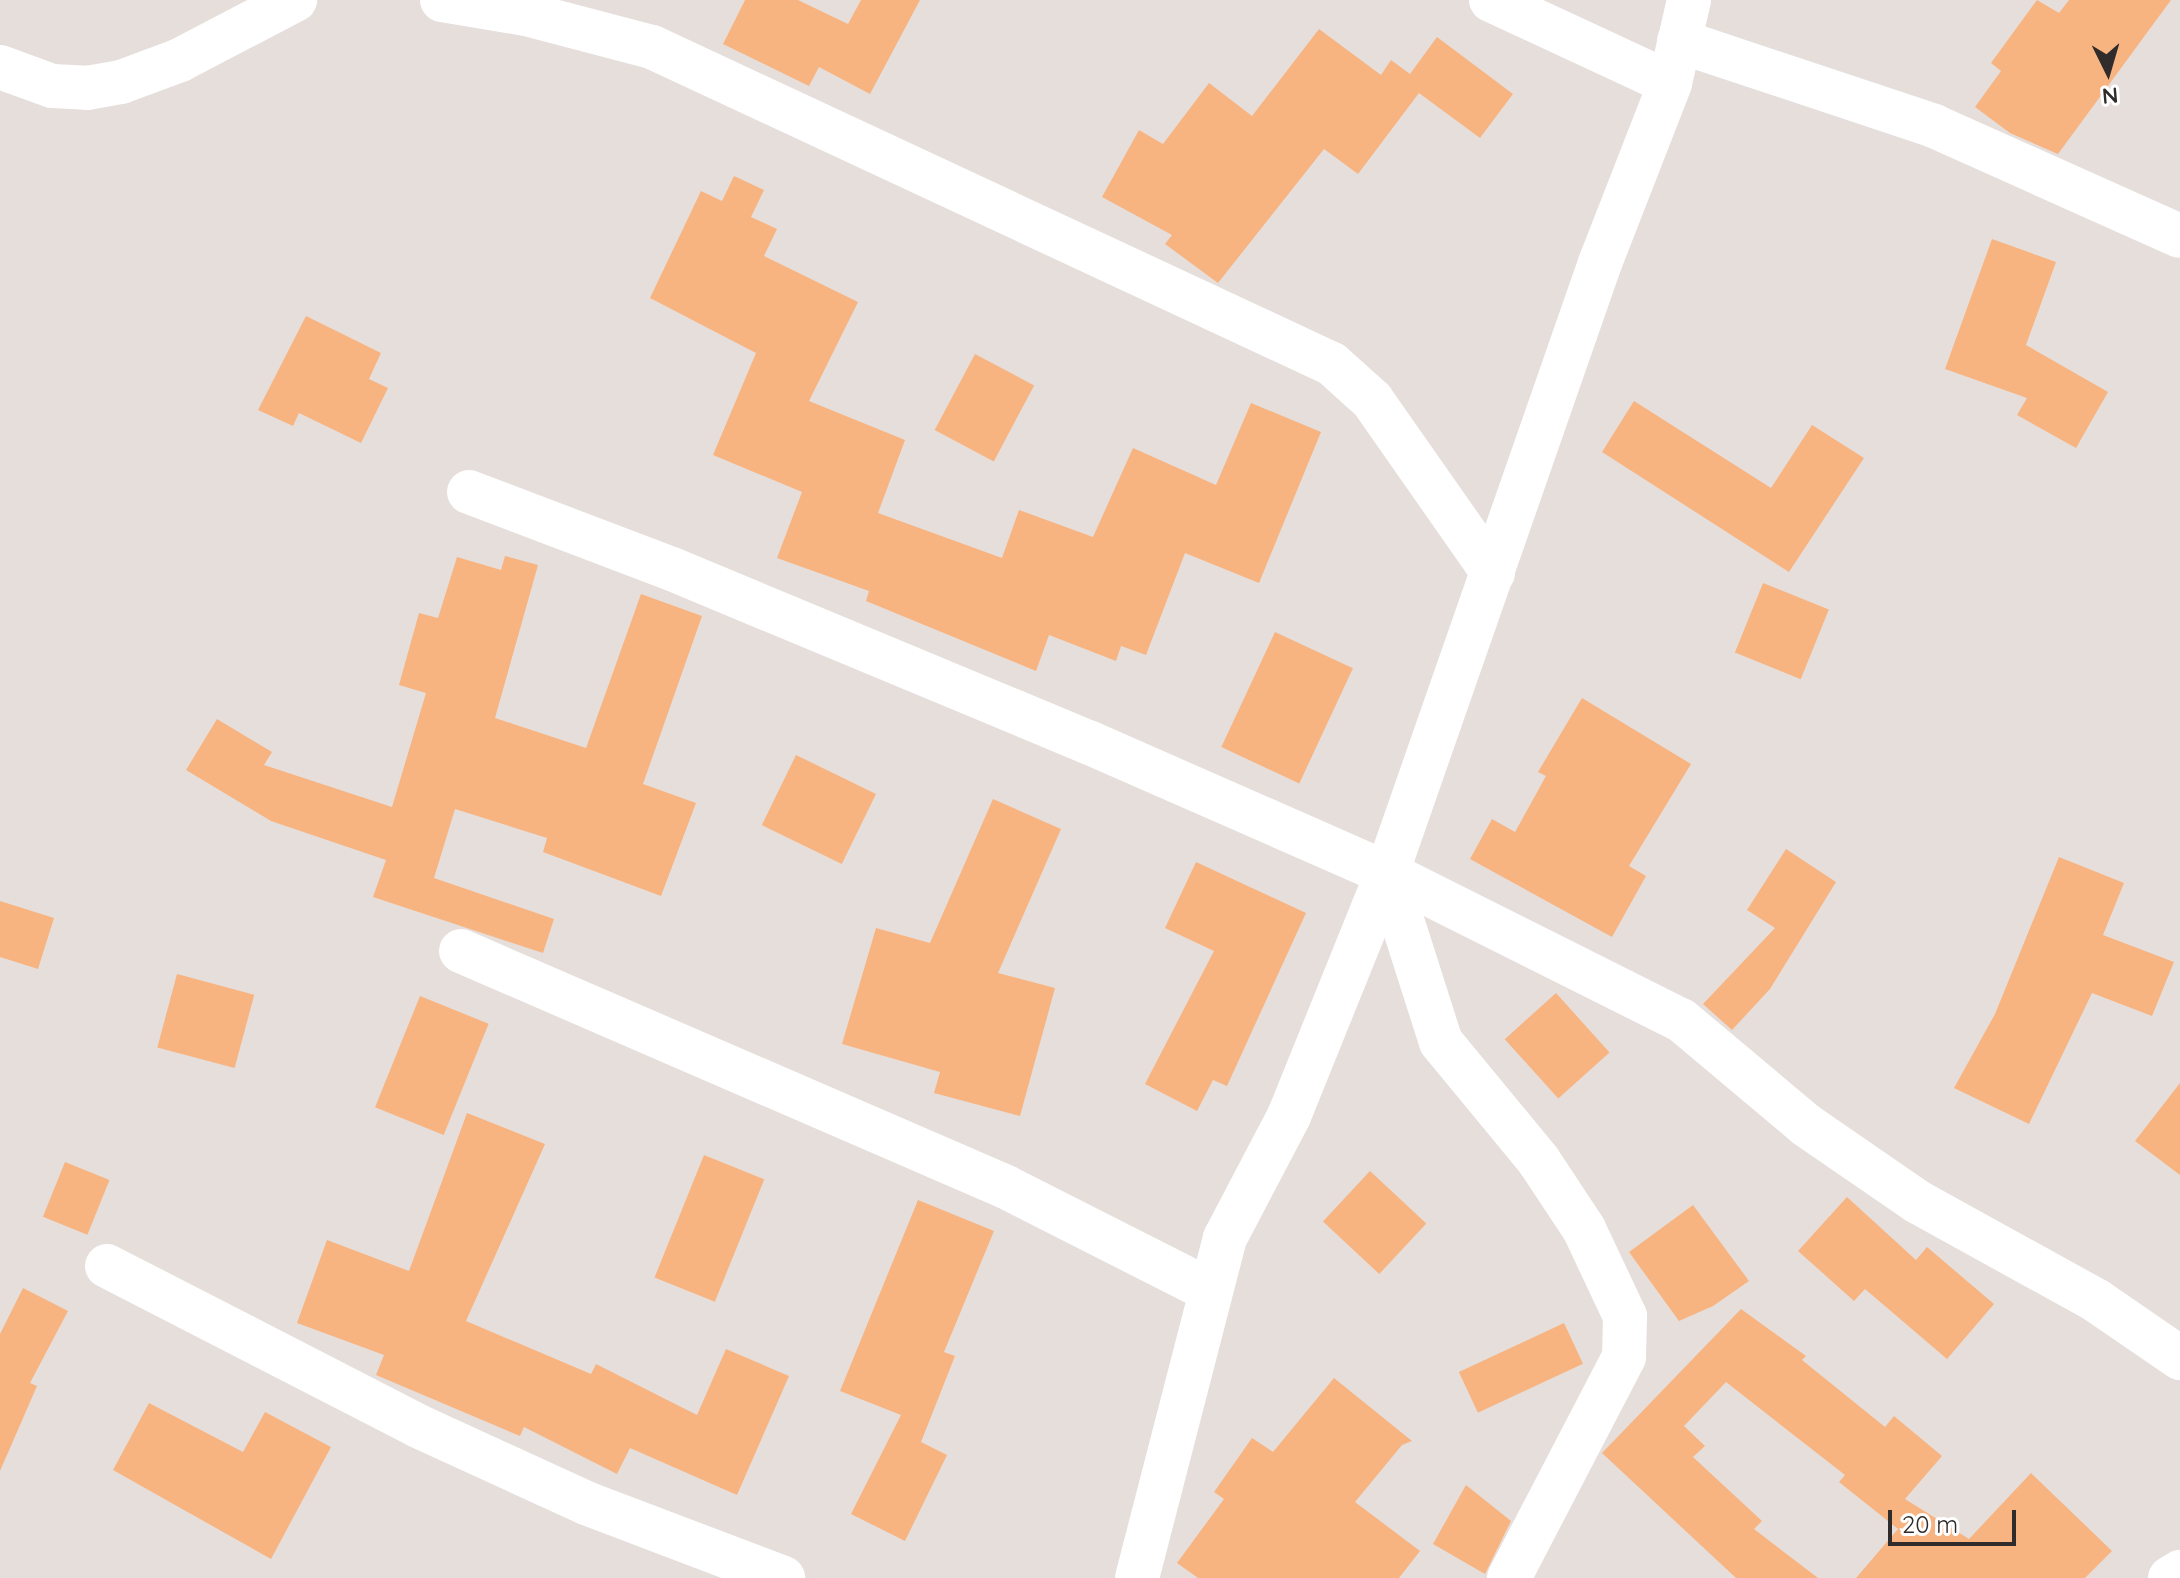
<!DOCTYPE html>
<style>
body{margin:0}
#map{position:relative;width:2180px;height:1578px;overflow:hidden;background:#e6dedb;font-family:Quicksand,sans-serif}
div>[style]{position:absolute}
.building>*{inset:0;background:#f7b480;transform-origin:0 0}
.minor>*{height:44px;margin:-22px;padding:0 22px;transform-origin:22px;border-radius:22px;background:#fff}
span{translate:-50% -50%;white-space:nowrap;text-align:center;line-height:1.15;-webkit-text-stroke:8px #fff;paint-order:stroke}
.north{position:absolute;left:2068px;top:32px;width:80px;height:80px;-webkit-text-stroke:6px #fff;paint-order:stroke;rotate:175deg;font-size:22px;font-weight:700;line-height:32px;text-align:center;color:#2f2c2b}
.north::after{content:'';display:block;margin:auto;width:28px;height:36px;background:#2f2c2b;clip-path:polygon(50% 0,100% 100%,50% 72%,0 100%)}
.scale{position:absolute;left:1888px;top:1510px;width:128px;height:36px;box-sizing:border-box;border:4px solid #2f2c2b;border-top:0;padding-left:10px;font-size:24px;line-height:28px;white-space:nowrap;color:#2f2c2b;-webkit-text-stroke:6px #fff;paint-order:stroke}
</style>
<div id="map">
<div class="building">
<div style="clip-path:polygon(745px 0,798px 0,848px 24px,861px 0,920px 0,870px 94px,819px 67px,809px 86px,723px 44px)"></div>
<div style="clip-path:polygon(2037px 0,2059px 13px,2069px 0,2171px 0,2058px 154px,2010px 133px,1975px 107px,2001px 71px,1991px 63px)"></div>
<div style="clip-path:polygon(1319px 29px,1381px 75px,1391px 60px,1410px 74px,1437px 37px,1513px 94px,1480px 138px,1419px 93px,1358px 174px,1324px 149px,1218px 283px,1165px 244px,1172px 235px,1102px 197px,1139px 130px,1163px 144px,1209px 83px,1252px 116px)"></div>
<div style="clip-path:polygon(734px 176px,764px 190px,751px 217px,777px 229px,764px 256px,858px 302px,809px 401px,905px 440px,878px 513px,1002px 558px,1019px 510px,1093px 537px,1133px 448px,1216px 485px,1251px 403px,1321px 432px,1259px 583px,1185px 553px,1146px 655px,1121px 646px,1116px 661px,1049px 635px,1036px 671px,866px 601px,869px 591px,777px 558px,802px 492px,713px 455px,756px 353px,650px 298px,701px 191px,722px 201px)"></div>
<div style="clip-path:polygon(1992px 239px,2056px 262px,2026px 345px,2108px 392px,2076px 448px,2017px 415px,2027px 398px,1945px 369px)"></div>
<div style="clip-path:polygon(306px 316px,381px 353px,369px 379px,388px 388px,361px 443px,299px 413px,293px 426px,258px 410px)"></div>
<div style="left:975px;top:354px;width:67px;height:86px;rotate:28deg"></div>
<div style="clip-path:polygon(1634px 401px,1771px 488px,1812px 425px,1864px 458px,1789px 572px,1602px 452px)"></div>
<div style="clip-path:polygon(505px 556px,538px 565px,495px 718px,586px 748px,641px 594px,702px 616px,643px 784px,696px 803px,661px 896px,543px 852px,547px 838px,455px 809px,434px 878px,554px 919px,543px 953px,373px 897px,386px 860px,271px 821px,186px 770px,217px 719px,272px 752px,264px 765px,392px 807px,426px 693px,399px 685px,419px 613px,438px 618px,457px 557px,501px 570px)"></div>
<div style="left:1763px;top:583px;width:71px;height:75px;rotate:22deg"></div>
<div style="left:1275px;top:632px;width:86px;height:127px;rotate:25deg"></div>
<div style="clip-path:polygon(1582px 698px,1691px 764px,1629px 866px,1646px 876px,1612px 937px,1470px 859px,1492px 819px,1515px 832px,1546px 776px,1538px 772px)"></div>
<div style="left:796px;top:755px;width:89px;height:78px;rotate:26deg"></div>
<div style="clip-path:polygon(993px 799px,1061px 829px,998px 973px,1055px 988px,1020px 1116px,934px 1093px,940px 1072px,842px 1044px,876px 928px,930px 943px)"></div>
<div style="clip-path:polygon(1786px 849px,1836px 882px,1770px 989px,1732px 1030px,1703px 1004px,1775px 928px,1747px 910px)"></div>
<div style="clip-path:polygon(2059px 857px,2124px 883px,2103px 935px,2174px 962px,2152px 1016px,2092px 993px,2029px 1124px,1954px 1088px,1995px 1014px)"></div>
<div style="clip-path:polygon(1196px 862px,1306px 913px,1227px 1086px,1213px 1080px,1197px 1111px,1145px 1084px,1214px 951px,1165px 928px)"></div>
<div style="clip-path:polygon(0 901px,54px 918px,38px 969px,0 957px)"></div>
<div style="left:177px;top:974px;width:80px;height:76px;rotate:15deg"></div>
<div style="left:1556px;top:993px;width:80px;height:69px;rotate:48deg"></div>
<div style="left:420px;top:996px;width:74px;height:120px;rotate:22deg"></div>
<div style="clip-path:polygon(2180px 1083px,2180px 1175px,2135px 1141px)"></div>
<div style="clip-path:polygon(467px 1113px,545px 1144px,466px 1321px,591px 1374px,596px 1364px,697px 1415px,726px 1349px,789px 1376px,737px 1495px,630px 1448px,617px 1474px,524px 1427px,520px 1436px,376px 1375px,384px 1355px,297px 1323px,327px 1240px,409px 1271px)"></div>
<div style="left:704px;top:1155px;width:65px;height:132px;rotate:22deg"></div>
<div style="left:65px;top:1162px;width:48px;height:59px;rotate:22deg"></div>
<div style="left:1370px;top:1171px;width:77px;height:69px;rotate:43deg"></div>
<div style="clip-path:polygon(1847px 1197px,1916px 1260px,1927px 1247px,1994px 1304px,1947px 1359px,1865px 1289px,1854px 1301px,1798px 1251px)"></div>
<div style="clip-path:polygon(918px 1200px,994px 1231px,944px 1352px,955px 1356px,921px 1442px,947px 1455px,905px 1541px,851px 1514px,901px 1415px,840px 1391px)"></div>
<div style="clip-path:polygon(1693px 1205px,1749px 1281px,1713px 1306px,1679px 1321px,1629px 1252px)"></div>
<div style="clip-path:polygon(23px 1288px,68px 1311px,30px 1383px,37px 1386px,0 1471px,0 1334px)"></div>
<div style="clip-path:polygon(1741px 1309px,1806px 1356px,1802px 1360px,1885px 1427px,1894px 1416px,1942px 1456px,1905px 1499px,1969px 1539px,2031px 1473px,2112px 1551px,2085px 1578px,1856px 1578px,1898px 1529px,1839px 1482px,1845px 1475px,1726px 1382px,1684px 1426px,1705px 1446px,1693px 1457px,1762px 1521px,1754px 1529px,1818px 1578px,1736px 1578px,1602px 1453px)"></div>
<div style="left:1564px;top:1323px;width:45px;height:116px;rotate:65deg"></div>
<div style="clip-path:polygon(1334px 1378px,1412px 1441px,1402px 1445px,1355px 1502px,1420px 1551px,1399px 1578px,1198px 1578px,1177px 1563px,1224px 1499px,1214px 1492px,1252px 1438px,1273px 1452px)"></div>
<div style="clip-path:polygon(149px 1403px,243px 1452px,265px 1412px,331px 1447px,271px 1559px,113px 1470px)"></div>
<div style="clip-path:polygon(1466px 1485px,1511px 1521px,1485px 1574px,1433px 1544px)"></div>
</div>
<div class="minor">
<div style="left:442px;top:0;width:85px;rotate:9.5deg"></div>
<div style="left:526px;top:14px;width:130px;rotate:14.7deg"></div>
<div style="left:652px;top:47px;width:750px;rotate:24.99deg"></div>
<div style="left:1332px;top:364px;width:54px;rotate:42deg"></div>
<div style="left:1372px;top:400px;width:211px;rotate:55deg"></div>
<div style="left:1491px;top:0;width:197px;rotate:24.9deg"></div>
<div style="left:1679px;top:41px;width:269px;rotate:18.4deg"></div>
<div style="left:1934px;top:126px;width:269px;rotate:24.1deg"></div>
<div style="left:0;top:67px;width:55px;rotate:20.1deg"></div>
<div style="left:52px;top:86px;width:35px;rotate:3deg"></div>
<div style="left:87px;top:88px;width:35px;rotate:-10deg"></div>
<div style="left:121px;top:82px;width:63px;rotate:-20.4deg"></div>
<div style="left:180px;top:60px;width:130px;rotate:-27.6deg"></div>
<div style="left:469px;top:492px;width:217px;rotate:20.8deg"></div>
<div style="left:672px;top:569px;width:451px;rotate:22.6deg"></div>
<div style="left:1088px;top:742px;width:326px;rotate:23.7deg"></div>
<div style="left:1387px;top:873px;width:329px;rotate:26.6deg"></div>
<div style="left:1681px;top:1020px;width:163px;rotate:40deg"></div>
<div style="left:1806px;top:1125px;width:136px;rotate:34.5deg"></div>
<div style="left:1918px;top:1202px;width:205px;rotate:28.9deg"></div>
<div style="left:2097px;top:1301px;width:101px;rotate:34.5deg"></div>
<div style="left:1387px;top:873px;width:177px;rotate:72.3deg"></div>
<div style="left:1441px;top:1042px;width:154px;rotate:50.5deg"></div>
<div style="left:1539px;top:1161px;width:82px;rotate:56.5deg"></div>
<div style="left:1584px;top:1229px;width:96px;rotate:64.8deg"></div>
<div style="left:1625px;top:1316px;width:41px;rotate:91.4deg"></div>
<div style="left:1624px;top:1357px;width:249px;rotate:117.5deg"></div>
<div style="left:461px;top:951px;width:594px;rotate:23.41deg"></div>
<div style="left:1006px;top:1187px;width:228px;rotate:26.9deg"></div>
<div style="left:107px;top:1266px;width:350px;rotate:27.2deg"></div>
<div style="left:418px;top:1426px;width:185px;rotate:24.6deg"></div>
<div style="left:586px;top:1503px;width:211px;rotate:20.8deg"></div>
<div style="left:1137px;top:1578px;width:351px;rotate:-75.5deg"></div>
<div style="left:1225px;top:1238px;width:138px;rotate:-62.3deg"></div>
<div style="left:1289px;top:1116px;width:262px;rotate:-68deg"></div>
<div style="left:1387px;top:873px;width:646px;rotate:-70.75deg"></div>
<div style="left:1600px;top:263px;width:193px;rotate:-68.7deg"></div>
<div style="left:1670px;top:83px;width:85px;rotate:-77.1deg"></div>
<div style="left:2170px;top:1578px;width:12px;rotate:-31deg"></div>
</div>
<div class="north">N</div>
<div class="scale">20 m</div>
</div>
